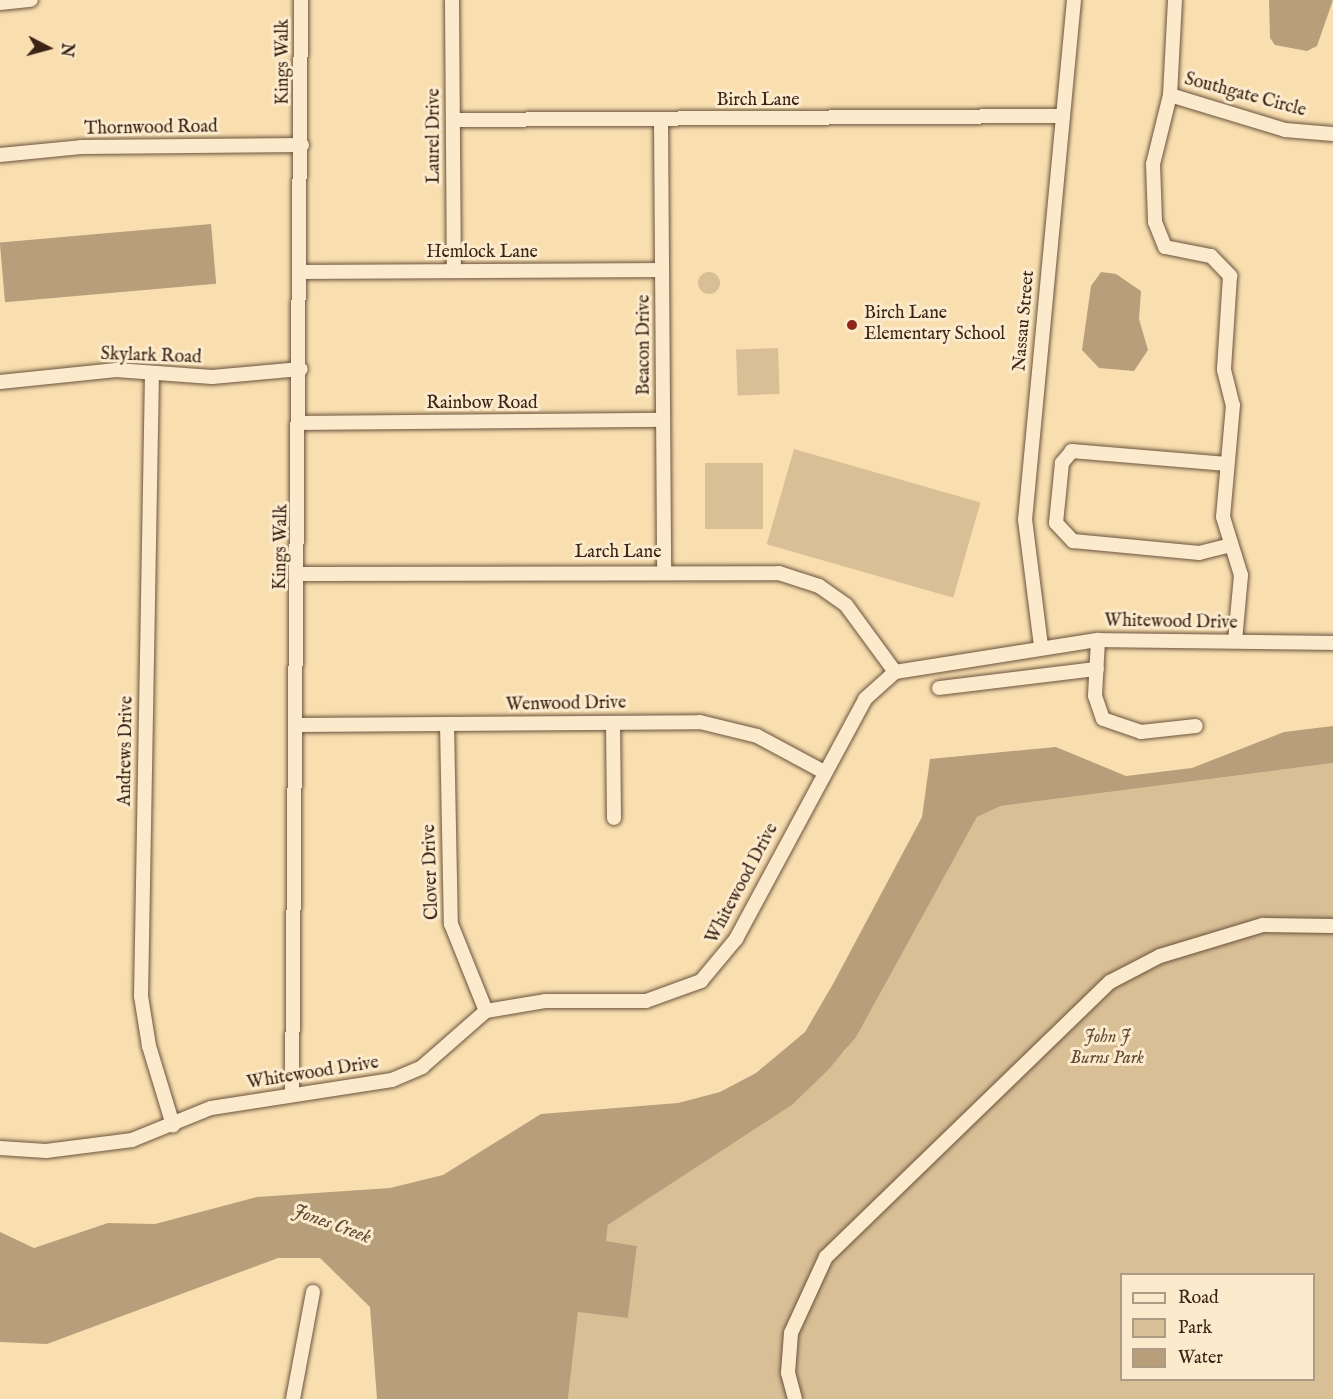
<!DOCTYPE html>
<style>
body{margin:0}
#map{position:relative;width:1333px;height:1399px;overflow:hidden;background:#f9dfb0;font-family:"IM FELL English",serif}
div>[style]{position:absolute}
.green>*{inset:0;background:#d9bf96;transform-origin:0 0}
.round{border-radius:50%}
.water>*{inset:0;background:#b89f7c;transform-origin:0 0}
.roads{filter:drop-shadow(0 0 2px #6a533d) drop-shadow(0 0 2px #6a533d)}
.street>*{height:14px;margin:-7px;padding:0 7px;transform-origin:7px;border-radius:7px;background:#fbeacc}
.dots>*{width:16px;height:16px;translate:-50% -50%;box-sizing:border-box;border:3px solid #fbeacc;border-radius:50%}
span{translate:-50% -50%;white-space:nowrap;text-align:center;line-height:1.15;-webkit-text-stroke:6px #fbeacc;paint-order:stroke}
.street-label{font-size:18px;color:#3b2417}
.poi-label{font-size:18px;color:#3b2417}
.left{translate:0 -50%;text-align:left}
.park-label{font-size:18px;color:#624b37;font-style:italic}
.water-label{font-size:20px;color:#604935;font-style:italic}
.legend{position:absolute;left:1120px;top:1273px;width:195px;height:108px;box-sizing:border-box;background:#fbeacc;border:2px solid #ae9b84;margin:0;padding:8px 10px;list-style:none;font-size:18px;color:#3b2417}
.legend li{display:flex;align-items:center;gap:12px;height:30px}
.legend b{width:30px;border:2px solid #ae9b84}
.north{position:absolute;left:18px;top:18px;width:60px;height:60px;-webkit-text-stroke:4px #fbeacc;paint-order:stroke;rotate:96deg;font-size:16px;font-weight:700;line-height:24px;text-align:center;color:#3b2417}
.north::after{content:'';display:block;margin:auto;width:21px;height:27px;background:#3b2417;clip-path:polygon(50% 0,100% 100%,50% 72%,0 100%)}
</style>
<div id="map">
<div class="green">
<div class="round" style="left:698px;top:272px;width:22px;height:22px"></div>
<div style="left:778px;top:348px;width:46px;height:42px;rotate:88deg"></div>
<div style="left:794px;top:449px;width:194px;height:99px;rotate:16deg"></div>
<div style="left:705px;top:463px;width:58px;height:66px"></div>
<div style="clip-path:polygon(evenodd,1333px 763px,1333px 1399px,568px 1399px,578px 1311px,628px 1318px,637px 1246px,606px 1241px,608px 1225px,792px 1105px,846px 1050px,977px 817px,1001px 806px,1333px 763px,1122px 1274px,1314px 1274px,1314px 1380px,1122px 1380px,1122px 1274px)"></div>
</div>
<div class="water">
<div style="clip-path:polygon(1269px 0,1333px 0,1317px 46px,1307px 51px,1275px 45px,1270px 38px)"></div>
<div style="left:211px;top:224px;width:60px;height:212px;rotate:85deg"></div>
<div style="clip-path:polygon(1101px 272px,1116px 274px,1141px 291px,1139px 319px,1148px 350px,1134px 371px,1099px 368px,1082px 350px,1091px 286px)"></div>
<div style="clip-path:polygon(1333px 726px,1333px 763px,1001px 806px,977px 817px,856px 1037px,829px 1069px,792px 1105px,608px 1225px,606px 1241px,637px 1246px,628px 1318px,578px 1312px,568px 1399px,377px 1399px,370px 1307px,320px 1258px,278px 1258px,47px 1344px,0 1342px,0 1232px,34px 1248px,108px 1223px,155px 1224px,257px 1197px,390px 1188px,443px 1175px,541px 1114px,678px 1103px,720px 1092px,756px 1073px,805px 1032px,833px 984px,922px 817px,930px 759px,1056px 747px,1126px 776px,1192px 768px,1284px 732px)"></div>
</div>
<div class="roads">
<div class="street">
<div style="left:452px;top:0;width:271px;rotate:89.6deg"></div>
<div style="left:1175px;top:0;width:95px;rotate:93deg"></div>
<div style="left:1170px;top:95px;width:71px;rotate:103.8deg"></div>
<div style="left:1153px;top:164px;width:58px;rotate:88deg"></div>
<div style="left:1155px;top:222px;width:27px;rotate:68deg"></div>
<div style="left:1165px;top:247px;width:47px;rotate:11.1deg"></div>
<div style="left:1211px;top:256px;width:28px;rotate:46deg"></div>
<div style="left:1230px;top:276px;width:94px;rotate:93.7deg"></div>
<div style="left:1224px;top:370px;width:36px;rotate:76deg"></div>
<div style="left:1233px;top:405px;width:112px;rotate:95.1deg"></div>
<div style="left:1223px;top:517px;width:61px;rotate:72.8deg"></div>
<div style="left:1241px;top:575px;width:66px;rotate:95.2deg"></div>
<div style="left:0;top:3px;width:31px;rotate:-6deg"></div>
<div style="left:1170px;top:95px;width:120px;rotate:16.9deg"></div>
<div style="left:1285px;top:130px;width:48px;rotate:4.8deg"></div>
<div style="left:661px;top:119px;width:452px;rotate:89.6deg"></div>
<div style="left:453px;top:120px;width:610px;rotate:-0.38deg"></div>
<div style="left:0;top:155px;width:81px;rotate:-5.6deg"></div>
<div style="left:81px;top:147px;width:221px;rotate:-0.5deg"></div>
<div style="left:303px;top:272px;width:359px;rotate:-0.3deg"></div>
<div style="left:152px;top:373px;width:623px;rotate:91.01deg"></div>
<div style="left:141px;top:996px;width:51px;rotate:80.9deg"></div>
<div style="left:149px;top:1046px;width:83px;rotate:73.1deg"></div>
<div style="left:0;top:382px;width:117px;rotate:-5.9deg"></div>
<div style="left:116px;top:370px;width:96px;rotate:4.2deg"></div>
<div style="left:212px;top:377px;width:89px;rotate:-5.1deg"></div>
<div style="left:301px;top:423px;width:362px;rotate:-0.5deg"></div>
<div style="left:1227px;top:464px;width:156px;rotate:-175.2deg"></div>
<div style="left:1072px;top:451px;width:16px;rotate:130deg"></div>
<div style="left:1062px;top:463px;width:60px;rotate:95.7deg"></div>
<div style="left:1056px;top:523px;width:25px;rotate:47deg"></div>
<div style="left:1073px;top:541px;width:127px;rotate:5.4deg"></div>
<div style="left:1199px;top:553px;width:30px;rotate:-14deg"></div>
<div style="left:299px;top:574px;width:480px;rotate:-0.1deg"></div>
<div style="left:779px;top:573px;width:42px;rotate:18deg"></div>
<div style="left:819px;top:586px;width:33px;rotate:35deg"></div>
<div style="left:846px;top:605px;width:83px;rotate:53.8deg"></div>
<div style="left:1098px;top:640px;width:56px;rotate:93.1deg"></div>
<div style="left:1095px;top:696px;width:24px;rotate:71deg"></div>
<div style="left:1103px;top:719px;width:40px;rotate:18.9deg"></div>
<div style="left:1141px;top:732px;width:55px;rotate:-6.2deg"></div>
<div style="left:1041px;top:646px;width:127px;rotate:-97.2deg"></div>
<div style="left:1025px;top:520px;width:522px;rotate:-84.62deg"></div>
<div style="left:939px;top:688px;width:159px;rotate:-6.9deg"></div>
<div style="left:613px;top:723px;width:95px;rotate:89.4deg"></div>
<div style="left:447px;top:724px;width:200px;rotate:88.9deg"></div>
<div style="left:451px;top:924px;width:94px;rotate:68.1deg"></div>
<div style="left:297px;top:725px;width:403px;rotate:-0.4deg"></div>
<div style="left:700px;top:722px;width:59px;rotate:13.8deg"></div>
<div style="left:757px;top:736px;width:76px;rotate:28.2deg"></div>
<div style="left:292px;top:1095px;width:1095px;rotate:-89.53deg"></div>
<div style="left:0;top:1148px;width:46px;rotate:3.7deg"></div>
<div style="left:46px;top:1151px;width:87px;rotate:-7.3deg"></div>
<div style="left:132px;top:1140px;width:85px;rotate:-22.1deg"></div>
<div style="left:211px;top:1108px;width:183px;rotate:-8.8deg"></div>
<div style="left:392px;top:1080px;width:33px;rotate:-23deg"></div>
<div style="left:422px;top:1067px;width:85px;rotate:-41.2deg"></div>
<div style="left:486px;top:1011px;width:61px;rotate:-9.5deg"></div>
<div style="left:546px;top:1001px;width:100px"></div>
<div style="left:646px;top:1001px;width:59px;rotate:-20deg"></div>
<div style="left:701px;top:981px;width:55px;rotate:-50.2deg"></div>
<div style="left:736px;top:939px;width:272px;rotate:-61.7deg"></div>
<div style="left:865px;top:699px;width:40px;rotate:-42deg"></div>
<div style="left:895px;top:672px;width:206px;rotate:-9deg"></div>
<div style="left:1098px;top:640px;width:235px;rotate:0.7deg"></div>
<div style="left:293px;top:1399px;width:109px;rotate:-79.4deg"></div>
<div style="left:795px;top:1399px;width:27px;rotate:-105deg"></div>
<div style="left:788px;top:1373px;width:40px;rotate:-85.7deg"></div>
<div style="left:791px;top:1333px;width:84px;rotate:-65.3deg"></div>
<div style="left:826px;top:1257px;width:395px;rotate:-44.1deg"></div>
<div style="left:1110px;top:982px;width:56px;rotate:-27.5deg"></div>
<div style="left:1160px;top:956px;width:108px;rotate:-16.8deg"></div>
<div style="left:1263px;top:925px;width:70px;rotate:0.8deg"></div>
</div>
</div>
<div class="dots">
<div style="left:852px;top:325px;background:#8f2418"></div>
</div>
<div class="street-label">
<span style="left:284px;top:62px;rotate:-90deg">Kings Walk</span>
<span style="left:1245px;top:96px;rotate:15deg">Southgate Circle</span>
<span style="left:758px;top:101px">Birch Lane</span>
<span style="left:151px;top:129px;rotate:-1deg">Thornwood Road</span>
<span style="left:435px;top:136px;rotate:-90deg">Laurel Drive</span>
<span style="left:482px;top:253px">Hemlock Lane</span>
<span style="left:1025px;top:321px;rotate:-85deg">Nassau Street</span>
<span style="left:645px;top:345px;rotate:-90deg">Beacon Drive</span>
<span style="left:151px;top:357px;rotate:2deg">Skylark Road</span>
<span style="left:482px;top:404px">Rainbow Road</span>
<span style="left:282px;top:547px;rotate:-89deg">Kings Walk</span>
<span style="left:618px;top:553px">Larch Lane</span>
<span style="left:1171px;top:623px;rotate:1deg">Whitewood Drive</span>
<span style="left:566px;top:705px;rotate:-1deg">Wenwood Drive</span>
<span style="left:127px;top:751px;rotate:-89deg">Andrews Drive</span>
<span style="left:432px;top:872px;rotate:-92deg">Clover Drive</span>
<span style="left:743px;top:884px;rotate:-62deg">Whitewood Drive</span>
<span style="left:313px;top:1074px;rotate:-9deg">Whitewood Drive</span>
</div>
<div class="poi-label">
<span class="left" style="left:864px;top:325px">Birch Lane<br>Elementary School</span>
</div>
<div class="park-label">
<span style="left:1107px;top:1049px">John J<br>Burns Park</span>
</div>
<div class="water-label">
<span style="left:332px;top:1224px;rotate:20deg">Jones Creek</span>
</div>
<ul class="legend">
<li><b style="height:8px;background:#fbeacc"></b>Road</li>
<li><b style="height:16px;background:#d9bf96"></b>Park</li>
<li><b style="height:16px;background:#b89f7c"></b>Water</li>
</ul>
<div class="north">N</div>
</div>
